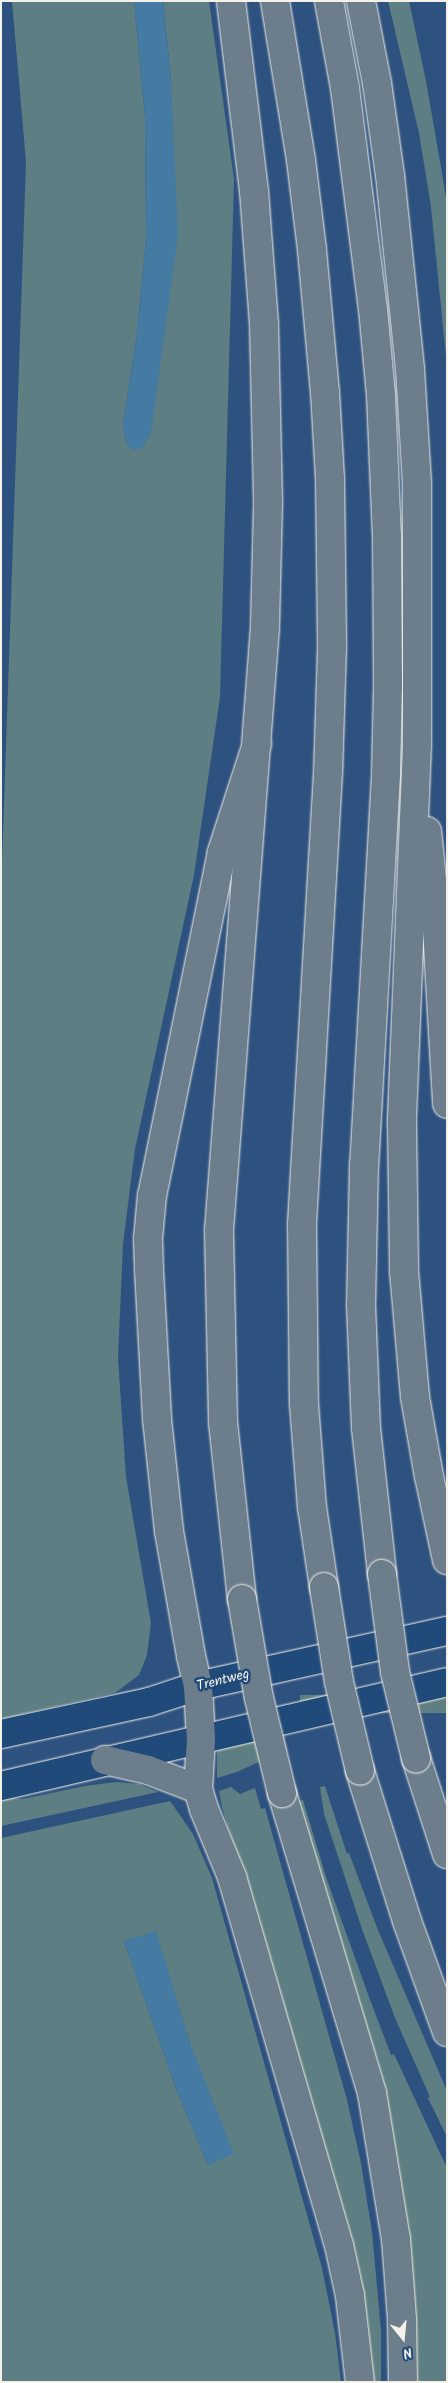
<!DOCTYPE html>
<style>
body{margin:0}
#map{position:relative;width:448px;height:2383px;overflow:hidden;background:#2e5280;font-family:Kalam,sans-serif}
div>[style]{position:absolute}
.green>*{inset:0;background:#5d7e82;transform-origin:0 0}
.water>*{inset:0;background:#457aa2}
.roads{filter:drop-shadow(0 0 1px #f4f1e8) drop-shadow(0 0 1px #f4f1e8)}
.secondary>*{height:28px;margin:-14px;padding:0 14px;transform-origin:14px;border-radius:14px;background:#1f4a7a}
.highway>*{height:28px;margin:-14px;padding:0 14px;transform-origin:14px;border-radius:14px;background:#6c7d8c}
.bridges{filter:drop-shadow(0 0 1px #f4f1e8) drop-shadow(0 0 1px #f4f1e8)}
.highway-bridge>*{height:28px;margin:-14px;padding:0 14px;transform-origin:14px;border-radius:14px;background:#6c7d8c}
span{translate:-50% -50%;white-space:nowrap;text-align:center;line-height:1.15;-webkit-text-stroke:5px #1f4a7a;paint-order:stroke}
.street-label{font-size:14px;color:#f4f1e8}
.frame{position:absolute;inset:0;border:2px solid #f4f1e8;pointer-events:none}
.north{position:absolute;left:378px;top:2313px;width:50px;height:50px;-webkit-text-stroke:4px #1f4a7a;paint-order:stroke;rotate:163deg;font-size:14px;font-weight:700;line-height:20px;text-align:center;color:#f4f1e8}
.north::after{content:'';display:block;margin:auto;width:18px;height:22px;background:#f4f1e8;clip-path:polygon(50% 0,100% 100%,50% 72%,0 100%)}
</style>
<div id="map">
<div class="green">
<div style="clip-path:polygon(12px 1px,134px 1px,145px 117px,146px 239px,137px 334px,123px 424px,127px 445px,171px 80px,163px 1px,209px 1px,234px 179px,220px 697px,194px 875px,135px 1149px,123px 1244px,118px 1358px,126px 1477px,151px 1623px,147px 1655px,139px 1675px,115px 1693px,1px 1719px,1px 892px,26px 162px)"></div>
<div style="clip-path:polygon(388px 1px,409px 1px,426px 81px,442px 173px,447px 205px,447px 367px,431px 207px,419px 133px)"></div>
<div style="left:447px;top:1695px;width:18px;height:147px;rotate:90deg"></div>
<div style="clip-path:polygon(282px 1731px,287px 1749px,237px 1772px,217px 1778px,217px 1748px)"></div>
<div style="clip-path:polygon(116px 1782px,139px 1784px,158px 1792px,1px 1826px,1px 1797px,23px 1799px,85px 1786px)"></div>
<div style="clip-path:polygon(325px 1786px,347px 1854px,349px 1853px,378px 1930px,447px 2091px,447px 2137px,428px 2098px,430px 2097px,395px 2018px,362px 1929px,324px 1814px,320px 1787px)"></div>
<div style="clip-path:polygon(231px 1787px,240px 1794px,255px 1788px,261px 1809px,265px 1808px,347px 2100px,361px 2163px,372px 2232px,381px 2330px,381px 2382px,372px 2382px,287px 2033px,222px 1807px,219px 1791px)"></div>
<div style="clip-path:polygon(303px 1800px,326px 1877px,369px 1997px,391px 2055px,394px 2054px,447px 2168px,447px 2382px,413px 2382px,413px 2347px,298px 1801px)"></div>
<div style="clip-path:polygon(evenodd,170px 1801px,193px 1834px,212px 1878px,322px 2268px,335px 2333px,341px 2382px,1px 2382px,1px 1838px,170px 1801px,155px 1932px,190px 2043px,208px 2165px,177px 2091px,124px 1941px,155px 1932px)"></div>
</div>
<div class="water">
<div style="clip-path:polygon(134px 1px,163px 1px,171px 80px,178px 235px,151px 433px,142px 448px,134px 450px,127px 445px,123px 424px,137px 334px,146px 239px,145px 117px)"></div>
<div style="clip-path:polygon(156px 1931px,190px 2043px,234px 2154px,208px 2165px,177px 2091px,124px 1941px)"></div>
</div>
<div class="roads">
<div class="secondary">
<div style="left:1px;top:1734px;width:151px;rotate:-12.2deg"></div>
<div style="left:149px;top:1702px;width:52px;rotate:-18.1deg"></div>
<div style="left:198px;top:1686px;width:255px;rotate:-12.5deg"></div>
<div style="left:1px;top:1786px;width:458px;rotate:-13.1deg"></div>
</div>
<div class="highway">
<div style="left:231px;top:1px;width:191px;rotate:83.1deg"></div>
<div style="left:254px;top:191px;width:133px;rotate:85.7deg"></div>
<div style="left:264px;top:324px;width:180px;rotate:88.7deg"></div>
<div style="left:268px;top:504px;width:123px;rotate:91.4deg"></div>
<div style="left:265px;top:627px;width:605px;rotate:94.36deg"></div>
<div style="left:219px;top:1230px;width:192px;rotate:88.8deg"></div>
<div style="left:223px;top:1422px;width:178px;rotate:83.9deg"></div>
<div style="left:275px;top:1px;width:161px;rotate:80.7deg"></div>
<div style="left:301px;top:160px;width:91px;rotate:83deg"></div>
<div style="left:312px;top:250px;width:143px;rotate:84.8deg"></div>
<div style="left:325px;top:392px;width:86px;rotate:86.7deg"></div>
<div style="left:330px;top:478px;width:170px;rotate:89.3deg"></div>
<div style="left:332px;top:648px;width:125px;rotate:91.8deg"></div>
<div style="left:328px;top:773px;width:452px;rotate:93.3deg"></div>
<div style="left:302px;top:1224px;width:180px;rotate:89.4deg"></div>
<div style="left:304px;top:1404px;width:103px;rotate:85.6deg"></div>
<div style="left:312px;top:1507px;width:81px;rotate:81.5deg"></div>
<div style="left:329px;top:1px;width:88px;rotate:79.6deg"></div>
<div style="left:345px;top:88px;width:223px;rotate:82.8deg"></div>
<div style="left:373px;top:309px;width:86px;rotate:84.7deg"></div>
<div style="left:381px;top:395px;width:141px;rotate:87.6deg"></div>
<div style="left:387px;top:536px;width:150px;rotate:89.6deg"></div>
<div style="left:388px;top:686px;width:89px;rotate:91.3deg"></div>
<div style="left:386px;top:775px;width:390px;rotate:93.2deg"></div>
<div style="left:364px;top:1164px;width:140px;rotate:91.2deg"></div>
<div style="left:361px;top:1304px;width:124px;rotate:87.7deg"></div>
<div style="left:366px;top:1428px;width:147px;rotate:83.7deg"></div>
<div style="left:361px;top:1px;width:84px;rotate:79deg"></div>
<div style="left:377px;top:83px;width:93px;rotate:82deg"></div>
<div style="left:390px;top:175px;width:195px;rotate:84.1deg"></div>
<div style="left:410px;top:369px;width:114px;rotate:86.5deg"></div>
<div style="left:417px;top:483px;width:261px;rotate:90deg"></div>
<div style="left:417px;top:744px;width:380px;rotate:92.3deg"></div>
<div style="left:402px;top:1124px;width:147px;rotate:89.2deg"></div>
<div style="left:404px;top:1271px;width:126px;rotate:85deg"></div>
<div style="left:415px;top:1397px;width:80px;rotate:80deg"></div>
<div style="left:429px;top:1476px;width:86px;rotate:77.9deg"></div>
<div style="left:257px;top:744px;width:114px;rotate:108deg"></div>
<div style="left:222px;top:852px;width:350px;rotate:101.5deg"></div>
<div style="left:152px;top:1195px;width:44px;rotate:95.2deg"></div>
<div style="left:148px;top:1239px;width:31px;rotate:88deg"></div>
<div style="left:149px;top:1270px;width:149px;rotate:86.9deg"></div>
<div style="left:157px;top:1419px;width:113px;rotate:83.9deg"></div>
<div style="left:169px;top:1531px;width:127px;rotate:80deg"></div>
<div style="left:191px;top:1656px;width:31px;rotate:77deg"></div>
<div style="left:198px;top:1686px;width:53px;rotate:86.8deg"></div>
<div style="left:201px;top:1739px;width:50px;rotate:93.4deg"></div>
<div style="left:198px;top:1789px;width:21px;rotate:73deg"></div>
<div style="left:204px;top:1809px;width:74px;rotate:67.6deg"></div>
<div style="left:232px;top:1877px;width:383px;rotate:73.8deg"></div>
<div style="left:339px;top:2245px;width:52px;rotate:77.8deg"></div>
<div style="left:350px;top:2296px;width:87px;rotate:83.4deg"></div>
<div style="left:427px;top:831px;width:98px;rotate:84.1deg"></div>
<div style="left:437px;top:928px;width:176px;rotate:86.7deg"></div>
<div style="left:416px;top:1758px;width:101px;rotate:72.1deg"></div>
<div style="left:105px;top:1760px;width:44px;rotate:13.1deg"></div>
<div style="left:148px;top:1770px;width:53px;rotate:20.8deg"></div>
<div style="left:360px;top:1771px;width:157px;rotate:72.6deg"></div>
<div style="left:407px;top:1921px;width:118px;rotate:70.2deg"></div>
<div style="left:282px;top:1793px;width:313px;rotate:73.3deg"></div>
<div style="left:372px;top:2093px;width:148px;rotate:80.7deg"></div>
<div style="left:396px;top:2239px;width:80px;rotate:85.7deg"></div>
<div style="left:402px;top:2319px;width:63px;rotate:89.1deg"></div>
</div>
</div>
<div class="bridges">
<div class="highway-bridge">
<div style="left:382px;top:1574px;width:99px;rotate:82.4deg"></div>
<div style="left:395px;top:1672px;width:89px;rotate:76.3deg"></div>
<div style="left:324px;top:1587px;width:96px;rotate:81deg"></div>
<div style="left:339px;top:1682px;width:91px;rotate:76.7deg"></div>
<div style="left:242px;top:1599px;width:100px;rotate:80.3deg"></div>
<div style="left:259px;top:1698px;width:98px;rotate:76.4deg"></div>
</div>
</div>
<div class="street-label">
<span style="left:223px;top:1680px;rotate:-14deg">Trentweg</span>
</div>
<div class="frame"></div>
<div class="north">N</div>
</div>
